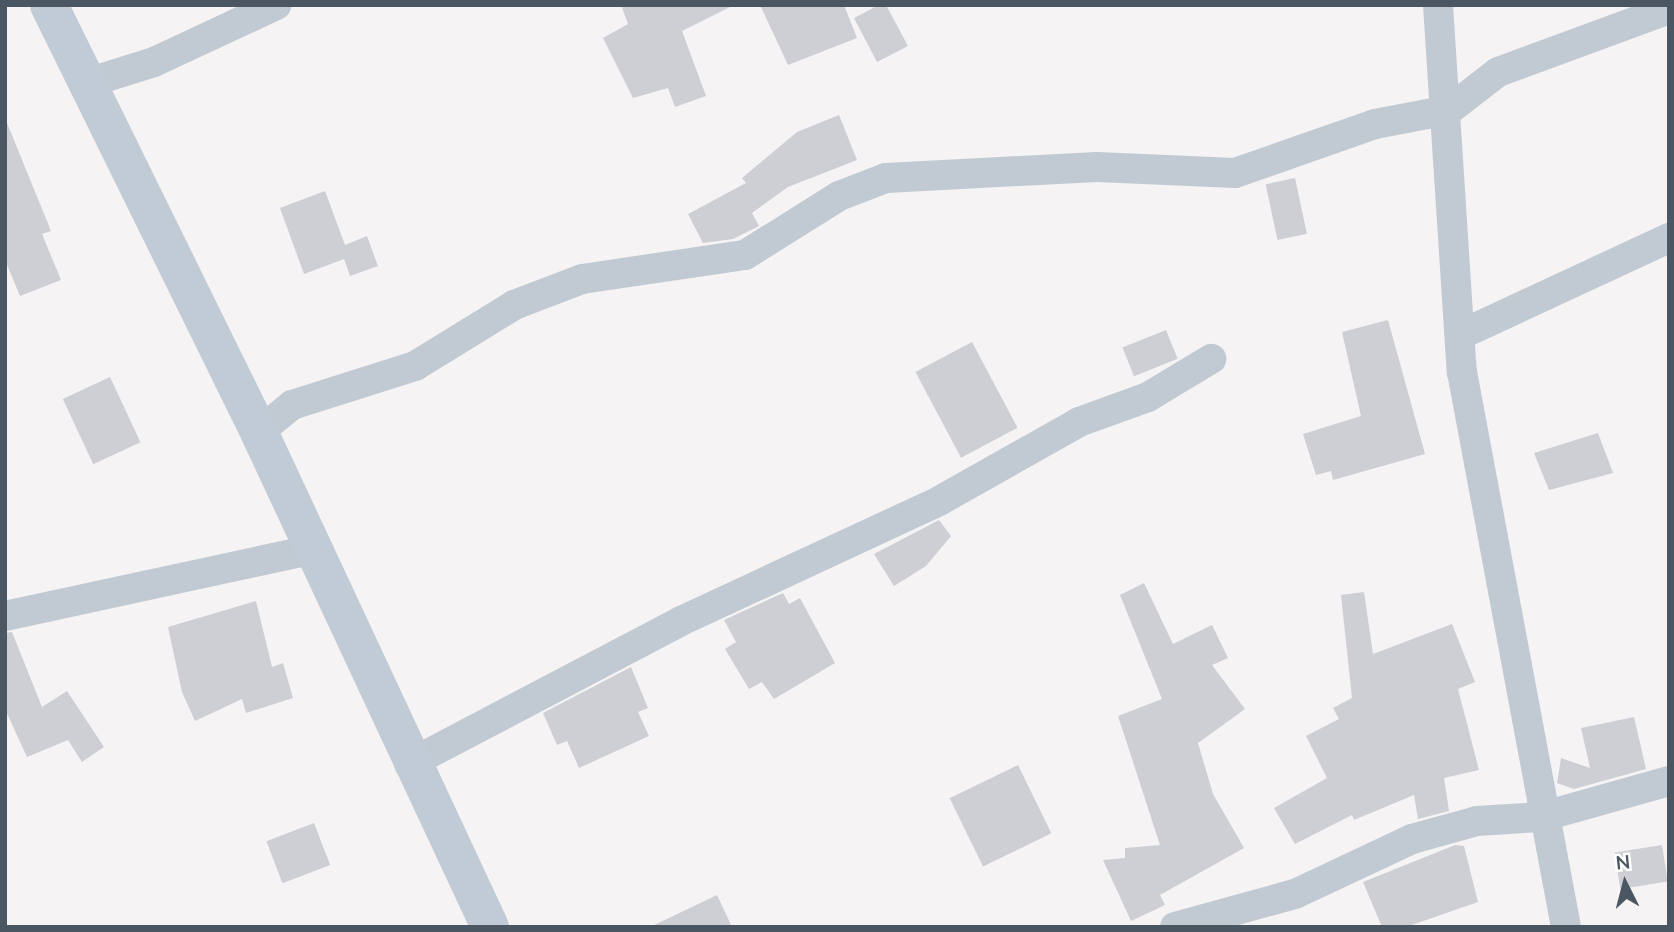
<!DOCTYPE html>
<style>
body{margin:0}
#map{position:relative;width:1674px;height:932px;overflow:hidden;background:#f5f3f3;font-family:Mulish,sans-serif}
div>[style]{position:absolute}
.building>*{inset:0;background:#cdcfd5;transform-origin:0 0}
.street>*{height:30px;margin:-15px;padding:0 15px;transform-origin:15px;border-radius:15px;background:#c1cad2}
.secondary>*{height:38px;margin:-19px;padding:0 19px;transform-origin:19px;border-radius:19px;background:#c1cbd6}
span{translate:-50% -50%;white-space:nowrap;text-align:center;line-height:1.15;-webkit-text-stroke:6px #fff;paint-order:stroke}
.frame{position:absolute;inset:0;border:7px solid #4a5661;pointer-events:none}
.north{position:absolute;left:1590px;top:848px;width:70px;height:70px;-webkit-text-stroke:5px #fff;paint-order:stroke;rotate:354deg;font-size:19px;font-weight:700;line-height:28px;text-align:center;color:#4a5661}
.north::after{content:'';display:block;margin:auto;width:24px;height:32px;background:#4a5661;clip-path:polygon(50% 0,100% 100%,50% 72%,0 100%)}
</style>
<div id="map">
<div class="building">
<div style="clip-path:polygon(621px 5px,734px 5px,682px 31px,706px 96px,675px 107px,668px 88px,633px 98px,603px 38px,628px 24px)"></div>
<div style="clip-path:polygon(760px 5px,844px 5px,857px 38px,788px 65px)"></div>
<div style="clip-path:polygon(879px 5px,886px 5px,908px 46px,877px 62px,854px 18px)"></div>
<div style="clip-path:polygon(839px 115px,857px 160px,788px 187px,752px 213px,759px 226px,733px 239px,703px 243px,688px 214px,746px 183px,742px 178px,797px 132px)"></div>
<div style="clip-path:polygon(5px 118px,51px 231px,42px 234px,61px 280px,20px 296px,5px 260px)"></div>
<div style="left:1295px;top:178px;width:57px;height:30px;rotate:78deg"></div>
<div style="clip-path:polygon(325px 191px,345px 245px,367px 236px,378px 266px,350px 276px,344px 259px,304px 274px,280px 208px)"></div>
<div style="clip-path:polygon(1388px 320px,1425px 454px,1333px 480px,1331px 471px,1316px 475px,1303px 434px,1361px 416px,1342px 332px)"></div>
<div style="left:1166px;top:330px;width:31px;height:47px;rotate:68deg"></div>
<div style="left:972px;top:342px;width:97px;height:64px;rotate:62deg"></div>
<div style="left:110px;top:377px;width:72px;height:52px;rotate:65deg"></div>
<div style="clip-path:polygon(1598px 433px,1613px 473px,1549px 490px,1534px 453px)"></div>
<div style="clip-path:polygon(939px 520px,951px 536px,926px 566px,894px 586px,874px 554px)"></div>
<div style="clip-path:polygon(1144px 583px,1173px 644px,1212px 625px,1228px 658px,1212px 665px,1245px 709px,1198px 743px,1213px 794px,1244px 848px,1160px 895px,1165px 905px,1131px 921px,1103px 860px,1125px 858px,1125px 848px,1160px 845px,1118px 716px,1162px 699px,1120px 595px)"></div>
<div style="clip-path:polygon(1364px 592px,1373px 654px,1452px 624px,1475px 682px,1458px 689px,1479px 770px,1444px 778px,1449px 811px,1418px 819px,1414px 795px,1354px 820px,1352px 815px,1295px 844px,1274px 808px,1327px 778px,1306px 736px,1339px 719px,1333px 708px,1352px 698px,1341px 595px)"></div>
<div style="clip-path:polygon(783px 593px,789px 604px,800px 598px,835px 663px,774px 699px,762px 682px,749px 689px,725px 649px,736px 642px,724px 620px)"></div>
<div style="clip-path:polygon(256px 601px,272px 667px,283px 663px,293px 698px,246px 713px,242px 699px,195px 721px,182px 692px,168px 627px)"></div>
<div style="clip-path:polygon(12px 632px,42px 707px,67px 691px,104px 747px,82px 762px,68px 740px,27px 757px,5px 709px,5px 633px)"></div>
<div style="clip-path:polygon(631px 667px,648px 708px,638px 712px,649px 736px,579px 768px,567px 741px,557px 745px,543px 713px)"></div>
<div style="clip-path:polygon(1634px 717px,1646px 769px,1574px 789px,1557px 783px,1561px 758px,1590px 768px,1581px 728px)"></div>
<div style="left:1018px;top:765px;width:76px;height:76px;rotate:64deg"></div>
<div style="left:314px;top:823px;width:45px;height:51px;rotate:69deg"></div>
<div style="clip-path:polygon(1455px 845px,1464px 846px,1478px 902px,1406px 927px,1382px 927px,1363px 882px)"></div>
<div style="left:1662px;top:845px;width:37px;height:48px;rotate:81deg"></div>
<div style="clip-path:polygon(717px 895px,732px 927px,650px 927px)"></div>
</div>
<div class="street">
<div style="left:1438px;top:5px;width:368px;rotate:86.3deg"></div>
<div style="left:1462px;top:372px;width:565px;rotate:79.39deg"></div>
<div style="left:87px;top:83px;width:70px;rotate:-17.4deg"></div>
<div style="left:154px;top:62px;width:135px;rotate:-25deg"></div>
<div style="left:1460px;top:335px;width:230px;rotate:-24.9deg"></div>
<div style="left:259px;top:432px;width:43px;rotate:-39.3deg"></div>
<div style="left:292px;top:405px;width:129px;rotate:-17.6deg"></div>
<div style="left:415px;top:366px;width:116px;rotate:-31.6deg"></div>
<div style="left:514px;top:305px;width:73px;rotate:-20.9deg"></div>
<div style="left:582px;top:279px;width:165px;rotate:-8.4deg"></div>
<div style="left:745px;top:255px;width:111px;rotate:-32.1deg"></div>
<div style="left:839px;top:196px;width:50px;rotate:-21deg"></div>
<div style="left:886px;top:178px;width:211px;rotate:-3deg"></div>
<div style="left:1097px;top:167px;width:138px;rotate:2.5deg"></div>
<div style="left:1235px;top:173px;width:148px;rotate:-19.3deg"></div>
<div style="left:1375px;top:124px;width:75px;rotate:-10.7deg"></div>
<div style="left:1449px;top:110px;width:62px;rotate:-37.8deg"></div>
<div style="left:1498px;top:72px;width:182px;rotate:-20.2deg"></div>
<div style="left:5px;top:616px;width:312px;rotate:-12.2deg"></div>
<div style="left:409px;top:764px;width:307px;rotate:-27.7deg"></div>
<div style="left:681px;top:621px;width:285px;rotate:-24.9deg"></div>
<div style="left:939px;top:501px;width:161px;rotate:-29.4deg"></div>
<div style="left:1079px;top:422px;width:73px;rotate:-19.9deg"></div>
<div style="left:1148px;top:397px;width:74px;rotate:-31.1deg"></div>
<div style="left:1175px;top:927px;width:124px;rotate:-15.4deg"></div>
<div style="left:1295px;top:894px;width:129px;rotate:-25.2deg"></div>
<div style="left:1412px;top:839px;width:67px;rotate:-15.5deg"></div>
<div style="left:1477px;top:821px;width:64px;rotate:-3.6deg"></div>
<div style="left:1541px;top:817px;width:133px;rotate:-15.7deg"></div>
</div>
<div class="secondary">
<div style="left:49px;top:5px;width:476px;rotate:63.8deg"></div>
<div style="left:259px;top:432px;width:546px;rotate:64.98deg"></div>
</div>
<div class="frame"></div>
<div class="north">N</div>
</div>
